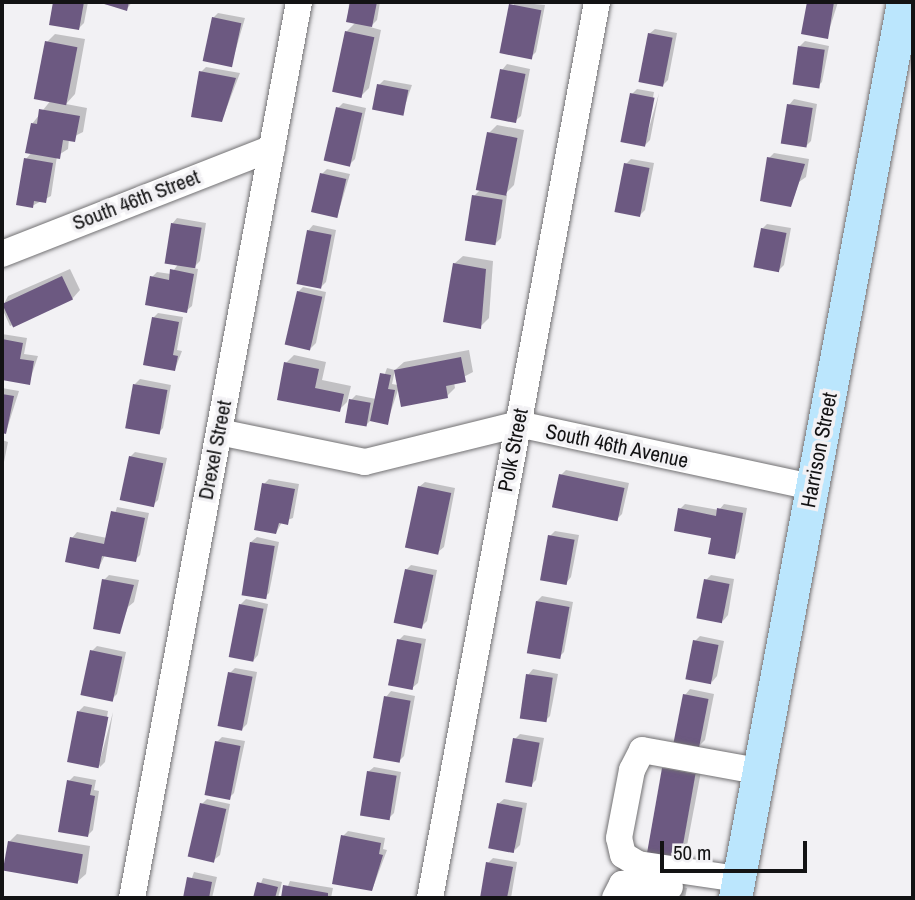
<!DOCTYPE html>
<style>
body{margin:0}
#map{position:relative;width:915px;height:900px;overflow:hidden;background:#f2f1f4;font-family:"Archivo Narrow",sans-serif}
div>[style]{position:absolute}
.shadow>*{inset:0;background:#0003}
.building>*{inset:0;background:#6c5981;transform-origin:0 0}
.roads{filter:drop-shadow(0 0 2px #727173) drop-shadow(0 0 2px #727173)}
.minor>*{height:26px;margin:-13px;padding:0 13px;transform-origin:13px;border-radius:13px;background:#fff}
.major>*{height:33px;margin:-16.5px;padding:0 16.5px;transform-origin:16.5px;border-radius:16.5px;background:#bbe6fd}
span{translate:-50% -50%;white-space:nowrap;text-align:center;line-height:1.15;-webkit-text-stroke:7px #f2f1f4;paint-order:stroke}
.street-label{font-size:21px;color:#131314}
.frame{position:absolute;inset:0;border:4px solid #131314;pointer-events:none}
.scale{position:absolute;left:660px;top:841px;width:147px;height:32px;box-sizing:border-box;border:4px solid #131314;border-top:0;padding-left:9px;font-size:21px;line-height:24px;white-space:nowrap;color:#131314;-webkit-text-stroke:5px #f2f1f4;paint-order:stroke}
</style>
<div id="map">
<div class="shadow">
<div style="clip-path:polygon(55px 2px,88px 2px,84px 23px,79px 28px,51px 24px)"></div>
<div style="clip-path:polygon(132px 2px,127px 9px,99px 3px,99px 2px)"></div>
<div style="clip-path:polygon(349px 2px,380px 2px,377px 20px,370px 27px,381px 30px,369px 88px,361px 96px,346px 32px,356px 22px,348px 21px)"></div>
<div style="clip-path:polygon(513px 2px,545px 5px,536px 52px,531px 57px)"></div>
<div style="clip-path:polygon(809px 2px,838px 2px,827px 37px,803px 33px)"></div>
<div style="clip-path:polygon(218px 13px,245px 18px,231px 66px,213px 18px)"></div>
<div style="clip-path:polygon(655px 29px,677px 33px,668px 80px,663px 85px,649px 34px)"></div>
<div style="clip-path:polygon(55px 34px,85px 39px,75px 94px,66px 104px,87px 108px,83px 132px,69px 139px,68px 149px,57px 156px,51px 196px,32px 206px,26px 159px,32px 152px,32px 124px,51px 100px,47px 42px)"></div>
<div style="clip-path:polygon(805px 41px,829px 46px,822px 82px,817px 87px,800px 46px)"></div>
<div style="clip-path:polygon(507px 64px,530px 69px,521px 116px,515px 121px,502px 70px)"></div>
<div style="clip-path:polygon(206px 67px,240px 73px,222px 120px,201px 72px)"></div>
<div style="clip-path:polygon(384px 80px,412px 85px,402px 114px,379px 85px)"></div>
<div style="clip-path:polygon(637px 89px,654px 92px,645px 142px,659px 93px,650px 140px,645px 145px,632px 94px)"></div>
<div style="clip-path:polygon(794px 99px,817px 104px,811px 141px,806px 146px,789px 105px)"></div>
<div style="clip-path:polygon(343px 103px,366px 108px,355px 159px,350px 164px,338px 108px)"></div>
<div style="clip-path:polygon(497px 125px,524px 130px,514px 185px,504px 195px,507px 195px,501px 238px,496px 243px,474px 196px,481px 189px,489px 133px)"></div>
<div style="clip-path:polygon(774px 153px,809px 159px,806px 177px,799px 182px,791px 205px,769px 158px)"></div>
<div style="clip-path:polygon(631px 159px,654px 163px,645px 210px,640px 215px,626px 164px)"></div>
<div style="clip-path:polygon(327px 169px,350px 174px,337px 217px,322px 174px)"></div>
<div style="clip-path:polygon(177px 218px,206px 223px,200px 261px,193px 268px,198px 269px,192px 306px,186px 311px,152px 277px,157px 272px,171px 274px,179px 263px,172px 224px)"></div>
<div style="clip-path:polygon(767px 224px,791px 228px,784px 265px,779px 270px,762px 229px)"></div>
<div style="clip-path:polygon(313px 225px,336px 230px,326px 282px,321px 287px,308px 231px)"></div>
<div style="clip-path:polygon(463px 256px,493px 261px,489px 318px,480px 327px,454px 264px)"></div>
<div style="clip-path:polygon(70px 269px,80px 290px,72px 299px,10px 326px,2px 308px,8px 296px)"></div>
<div style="clip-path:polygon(303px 287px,326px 292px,316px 343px,311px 348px,298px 292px)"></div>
<div style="clip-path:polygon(158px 313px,183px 317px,177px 350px,182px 351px,175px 369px,153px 318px)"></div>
<div style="clip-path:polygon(2px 334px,27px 338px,24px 354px,38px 356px,29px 383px,2px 378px)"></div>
<div style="clip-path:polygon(469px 350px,473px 372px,454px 382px,455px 388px,447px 396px,399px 387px,387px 423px,371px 420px,366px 425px,351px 400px,356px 395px,376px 399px,387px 368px,395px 370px,392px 384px,398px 385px,395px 370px,404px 362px)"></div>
<div style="clip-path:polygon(294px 355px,326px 362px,322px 380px,351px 386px,347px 402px,339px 410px,286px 363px)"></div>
<div style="clip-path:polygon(140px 379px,171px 385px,163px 428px,158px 433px,135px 384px)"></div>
<div style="clip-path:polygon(2px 388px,19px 391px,6px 432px,2px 432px)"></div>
<div style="clip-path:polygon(2px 440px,8px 442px,2px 472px)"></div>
<div style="clip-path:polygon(135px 452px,167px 458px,158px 500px,153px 505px,130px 457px)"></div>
<div style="clip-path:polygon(566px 470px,629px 483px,622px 514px,617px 519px,561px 475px)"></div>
<div style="clip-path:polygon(269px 479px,299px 484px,293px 518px,282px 522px,276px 533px,264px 484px)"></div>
<div style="clip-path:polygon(425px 482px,455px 488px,444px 547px,438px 552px,419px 487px)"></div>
<div style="clip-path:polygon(685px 504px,719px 510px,724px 504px,747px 508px,739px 552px,734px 557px,680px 509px)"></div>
<div style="clip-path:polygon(117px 507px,149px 513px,140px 555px,135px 560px,105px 555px,99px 567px,72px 538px,77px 532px,107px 538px)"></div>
<div style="clip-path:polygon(555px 531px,579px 535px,571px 577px,566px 583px,550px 536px)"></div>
<div style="clip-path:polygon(257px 537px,279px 542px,269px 593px,264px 598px,251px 542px)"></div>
<div style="clip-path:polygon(411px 565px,437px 570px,427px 621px,422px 626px,406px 570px)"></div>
<div style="clip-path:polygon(109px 575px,139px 580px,134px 602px,128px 607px,119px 632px,104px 580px)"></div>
<div style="clip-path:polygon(711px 575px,734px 579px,728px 615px,723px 621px,706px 580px)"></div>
<div style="clip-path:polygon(542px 596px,573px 602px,564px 652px,559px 657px,537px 601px)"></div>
<div style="clip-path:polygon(246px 599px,268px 604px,258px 655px,253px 661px,241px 604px)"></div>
<div style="clip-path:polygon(404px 635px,426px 639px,418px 683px,412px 688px,399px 640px)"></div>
<div style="clip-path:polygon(700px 636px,724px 641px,717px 676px,712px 682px,695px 641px)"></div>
<div style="clip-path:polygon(97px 646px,126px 652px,117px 694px,112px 699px,92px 651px)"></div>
<div style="clip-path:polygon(235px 668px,257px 672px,247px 724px,242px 729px,230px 673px)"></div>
<div style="clip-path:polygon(533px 669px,558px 674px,550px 716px,545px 721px,528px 675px)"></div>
<div style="clip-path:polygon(690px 689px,714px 694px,705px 740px,700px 745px,685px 695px)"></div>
<div style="clip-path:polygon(391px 691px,415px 696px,404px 756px,399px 761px,386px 697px)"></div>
<div style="clip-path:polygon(84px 706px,108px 711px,99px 764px,113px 712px,105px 762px,100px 767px,79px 711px)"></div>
<div style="clip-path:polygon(520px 734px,544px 738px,536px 780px,531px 785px,515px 739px)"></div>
<div style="clip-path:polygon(222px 737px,245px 741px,234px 793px,229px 798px,217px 742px)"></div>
<div style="clip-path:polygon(671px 761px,702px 766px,686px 851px,678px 859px,663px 769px)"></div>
<div style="clip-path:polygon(374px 767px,401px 772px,394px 813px,388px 819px,368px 772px)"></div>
<div style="clip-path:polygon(74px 776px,96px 780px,94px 790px,99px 791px,93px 830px,88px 835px,69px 781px)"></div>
<div style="clip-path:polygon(207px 799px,230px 804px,220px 855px,214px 860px,202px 804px)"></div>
<div style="clip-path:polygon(504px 799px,527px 803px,520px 845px,515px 850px,498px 804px)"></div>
<div style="clip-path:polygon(348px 831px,385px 838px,383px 849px,387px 850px,372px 890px,343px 836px)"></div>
<div style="clip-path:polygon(17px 834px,90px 846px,86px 874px,77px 882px,9px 842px)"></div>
<div style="clip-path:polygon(493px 858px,517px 862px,511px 898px,482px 898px,488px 863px)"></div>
<div style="clip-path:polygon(194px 872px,217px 877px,212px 898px,185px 898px)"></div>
<div style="clip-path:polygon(263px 878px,282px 882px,278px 898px,255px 898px)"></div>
<div style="clip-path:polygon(290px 881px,333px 888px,331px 898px,283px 898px)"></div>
<div style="clip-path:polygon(658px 882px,687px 888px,685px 898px,642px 898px)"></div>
</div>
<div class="building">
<div style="clip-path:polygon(53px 2px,84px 2px,79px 30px,49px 25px)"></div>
<div style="clip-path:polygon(98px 2px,129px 2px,127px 11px)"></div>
<div style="clip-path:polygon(350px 2px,377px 2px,372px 27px,346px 22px)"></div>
<div style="clip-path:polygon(807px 2px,834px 2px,828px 39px,801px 34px)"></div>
<div style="left:509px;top:4px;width:33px;height:50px;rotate:11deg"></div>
<div style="left:212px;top:17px;width:30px;height:45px;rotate:12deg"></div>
<div style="left:345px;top:31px;width:30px;height:62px;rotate:12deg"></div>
<div style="left:648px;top:33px;width:25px;height:50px;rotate:11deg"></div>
<div style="left:45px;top:41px;width:33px;height:59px;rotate:11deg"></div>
<div style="left:798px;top:46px;width:27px;height:39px;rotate:8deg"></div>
<div style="left:500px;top:69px;width:26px;height:50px;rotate:11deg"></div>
<div style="clip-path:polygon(199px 71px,236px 78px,222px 122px,191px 117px)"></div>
<div style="left:377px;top:84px;width:32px;height:26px;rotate:11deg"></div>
<div style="left:630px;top:93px;width:25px;height:50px;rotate:11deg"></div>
<div style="left:787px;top:104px;width:26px;height:40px;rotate:9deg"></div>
<div style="left:336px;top:107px;width:27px;height:55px;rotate:13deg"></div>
<div style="clip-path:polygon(39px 109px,80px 116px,75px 142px,63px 140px,60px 159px,25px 153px,31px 123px,37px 124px)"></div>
<div style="left:487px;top:132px;width:31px;height:59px;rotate:11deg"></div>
<div style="clip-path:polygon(767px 157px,805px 164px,791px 207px,760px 201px)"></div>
<div style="clip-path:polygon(24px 158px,53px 163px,46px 203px,34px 201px,33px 208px,16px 205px)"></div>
<div style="left:624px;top:163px;width:26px;height:50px;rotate:11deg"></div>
<div style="left:320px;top:173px;width:27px;height:40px;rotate:13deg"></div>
<div style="left:472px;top:195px;width:31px;height:46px;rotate:9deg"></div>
<div style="left:171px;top:223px;width:31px;height:41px;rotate:9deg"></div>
<div style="left:761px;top:228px;width:26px;height:40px;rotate:11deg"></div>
<div style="left:307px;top:230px;width:25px;height:55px;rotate:11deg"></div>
<div style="clip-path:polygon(453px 263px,486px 269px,481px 329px,443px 322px)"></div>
<div style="clip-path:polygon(170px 269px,194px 274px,187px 313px,145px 305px,150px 276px,169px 280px)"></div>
<div style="left:62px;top:276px;width:26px;height:66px;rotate:65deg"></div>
<div style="left:297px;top:291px;width:26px;height:55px;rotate:13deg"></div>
<div style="clip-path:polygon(152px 317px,179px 322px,173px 355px,178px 356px,175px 371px,143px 365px)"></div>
<div style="clip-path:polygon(2px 339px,23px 343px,20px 359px,34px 361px,30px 385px,2px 380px)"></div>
<div style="clip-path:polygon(461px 357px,466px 382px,446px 386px,448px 398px,401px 407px,394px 370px)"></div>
<div style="clip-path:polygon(284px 362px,319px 369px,315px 388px,344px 394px,340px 412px,277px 400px)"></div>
<div style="clip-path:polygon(380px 373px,391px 375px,388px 389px,395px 390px,388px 425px,370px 421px)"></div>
<div style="left:133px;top:384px;width:35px;height:45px;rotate:10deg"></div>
<div style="clip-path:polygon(2px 394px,14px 396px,6px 434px,2px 433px)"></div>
<div style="left:349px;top:399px;width:22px;height:24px;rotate:10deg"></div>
<div style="left:129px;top:456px;width:35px;height:45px;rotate:12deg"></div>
<div style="left:559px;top:474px;width:67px;height:34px;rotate:12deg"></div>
<div style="clip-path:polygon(262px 483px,295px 489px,288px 525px,279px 523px,276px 534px,254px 530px)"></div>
<div style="left:418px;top:486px;width:34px;height:63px;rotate:12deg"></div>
<div style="clip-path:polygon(678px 508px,716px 516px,717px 508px,743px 513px,735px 559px,708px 554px,711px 538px,674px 531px)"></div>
<div style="clip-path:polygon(111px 511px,145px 518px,136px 562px,102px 556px,99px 569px,65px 562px,70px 537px,104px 544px)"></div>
<div style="left:548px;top:535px;width:27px;height:46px;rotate:10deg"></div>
<div style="left:250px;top:542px;width:25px;height:54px;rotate:9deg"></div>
<div style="left:405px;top:569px;width:29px;height:55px;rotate:12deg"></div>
<div style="clip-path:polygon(102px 579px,134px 585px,120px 634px,93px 629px)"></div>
<div style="left:704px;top:579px;width:26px;height:40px;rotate:11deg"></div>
<div style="left:536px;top:601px;width:34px;height:53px;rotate:10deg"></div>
<div style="left:239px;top:604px;width:25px;height:54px;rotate:11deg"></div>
<div style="left:397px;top:639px;width:25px;height:47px;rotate:11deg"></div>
<div style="left:693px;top:640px;width:26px;height:40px;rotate:11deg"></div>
<div style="left:90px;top:650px;width:33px;height:46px;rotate:12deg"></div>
<div style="left:228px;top:672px;width:25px;height:55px;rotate:11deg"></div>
<div style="left:526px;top:674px;width:27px;height:45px;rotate:8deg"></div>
<div style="left:683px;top:694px;width:26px;height:49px;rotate:11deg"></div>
<div style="left:384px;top:696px;width:27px;height:63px;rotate:10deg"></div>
<div style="left:77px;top:711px;width:32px;height:52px;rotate:11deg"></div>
<div style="left:513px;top:738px;width:27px;height:45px;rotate:10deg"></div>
<div style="left:215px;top:741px;width:26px;height:55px;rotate:11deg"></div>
<div style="left:662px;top:768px;width:34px;height:88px;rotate:10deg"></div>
<div style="left:367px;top:771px;width:30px;height:45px;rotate:9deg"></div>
<div style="clip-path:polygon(67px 780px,92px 785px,90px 795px,95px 796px,88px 837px,58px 832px)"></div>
<div style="left:200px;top:803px;width:27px;height:55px;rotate:13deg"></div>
<div style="left:497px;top:803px;width:26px;height:46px;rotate:11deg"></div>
<div style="clip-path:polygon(341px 835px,381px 843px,379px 854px,383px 855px,372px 891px,332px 884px)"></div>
<div style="left:8px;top:841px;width:76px;height:30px;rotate:10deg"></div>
<div style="clip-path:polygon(486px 862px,513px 867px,507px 898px,480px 898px)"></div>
<div style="clip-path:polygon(187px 877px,212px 882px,209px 898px,183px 898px)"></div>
<div style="clip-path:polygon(257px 882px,278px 887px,275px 898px,253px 898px)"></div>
<div style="clip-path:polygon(283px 885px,328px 893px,328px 898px,281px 898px)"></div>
</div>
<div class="roads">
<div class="minor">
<div style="left:2px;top:254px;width:290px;rotate:-21.4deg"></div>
<div style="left:219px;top:432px;width:149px;rotate:11.6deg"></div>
<div style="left:365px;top:462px;width:158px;rotate:-13.9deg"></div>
<div style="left:518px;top:424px;width:301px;rotate:12.1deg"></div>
<div style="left:738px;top:879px;width:101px;rotate:-171.5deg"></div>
<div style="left:638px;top:864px;width:17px;rotate:-149deg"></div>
<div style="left:623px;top:855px;width:17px;rotate:-103deg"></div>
<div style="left:619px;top:838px;width:69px;rotate:-79.2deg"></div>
<div style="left:632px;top:770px;width:22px;rotate:-63deg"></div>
<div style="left:642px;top:750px;width:118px;rotate:10.3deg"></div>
<div style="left:132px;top:898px;width:911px;rotate:-79.44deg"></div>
<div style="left:430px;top:898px;width:911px;rotate:-79.44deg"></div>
<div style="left:615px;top:898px;width:16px;rotate:-63deg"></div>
<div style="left:622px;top:884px;width:48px;rotate:3.6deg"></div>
</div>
<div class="major">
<div style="left:735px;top:898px;width:912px;rotate:-79.38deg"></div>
</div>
</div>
<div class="street-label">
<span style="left:136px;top:200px;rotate:-21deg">South 46th Street</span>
<span style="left:617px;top:446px;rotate:12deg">South 46th Avenue</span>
<span style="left:215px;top:450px;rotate:-79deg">Drexel Street</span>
<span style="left:513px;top:450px;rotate:-79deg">Polk Street</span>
<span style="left:819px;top:450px;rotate:-79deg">Harrison Street</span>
</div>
<div class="frame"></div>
<div class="scale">50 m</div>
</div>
